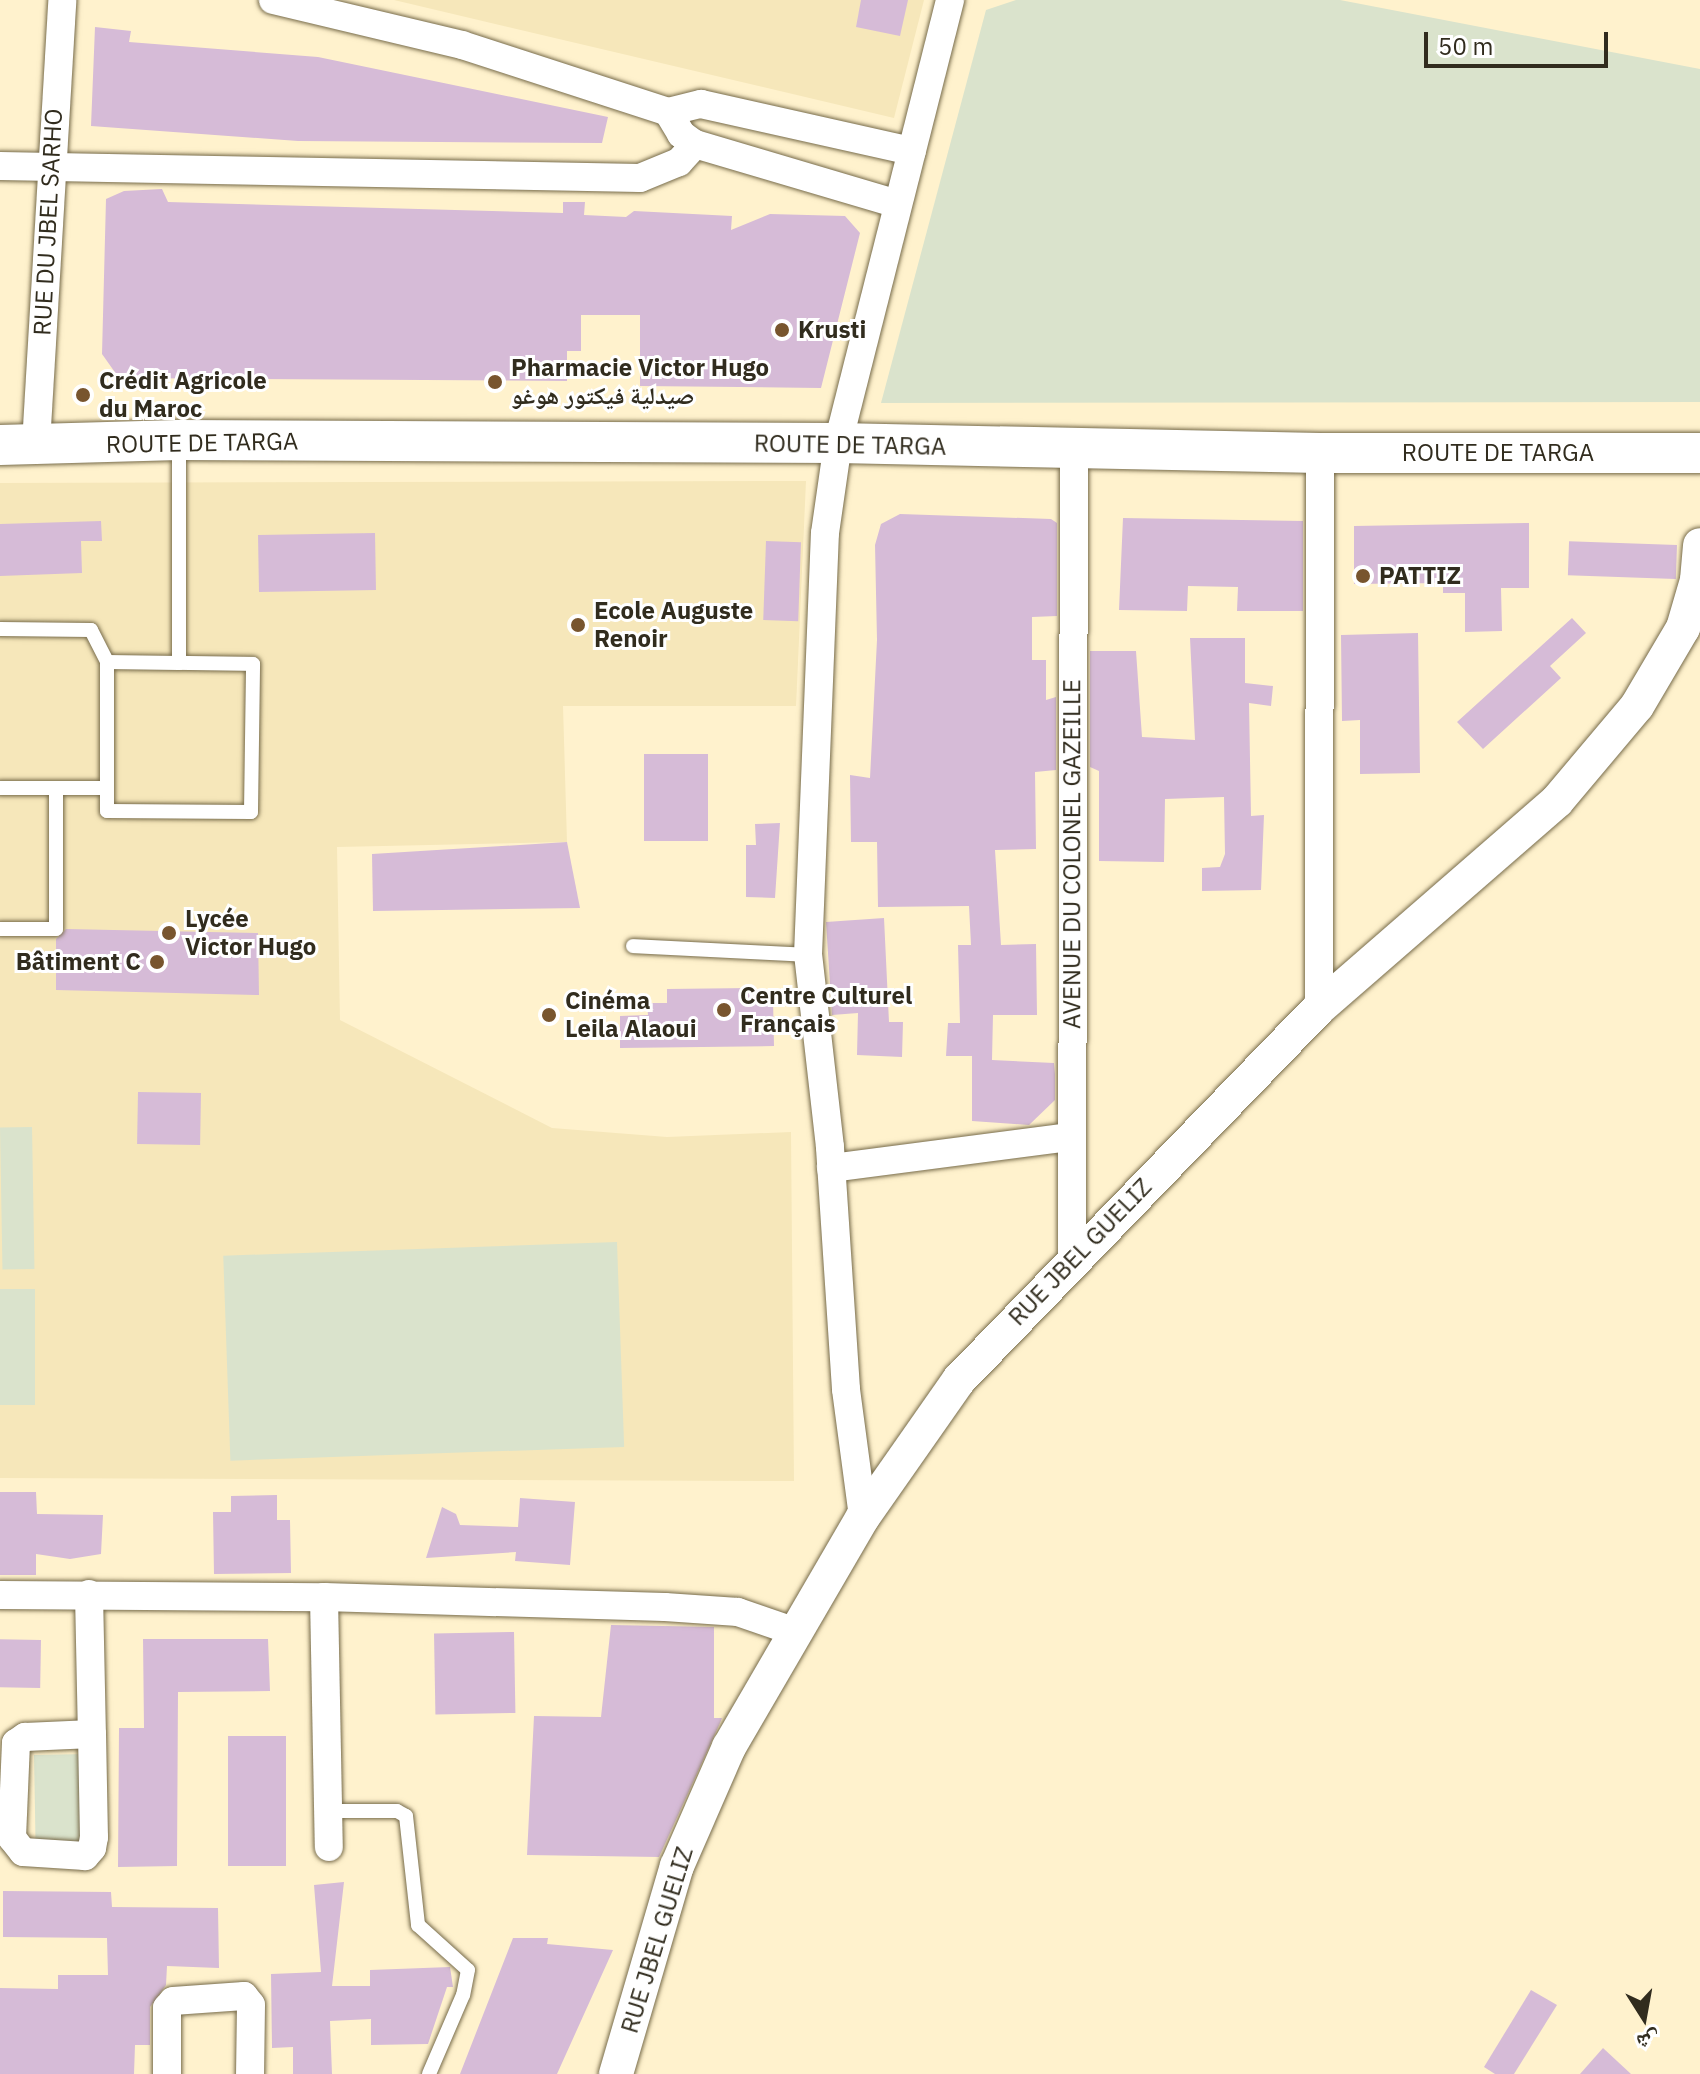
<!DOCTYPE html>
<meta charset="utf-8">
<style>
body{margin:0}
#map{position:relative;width:1700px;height:2074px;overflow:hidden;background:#fff2cd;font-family:"IBM Plex Sans","Noto Naskh Arabic",sans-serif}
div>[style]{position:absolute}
.built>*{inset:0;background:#f6e7ba}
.green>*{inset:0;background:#dae3cc;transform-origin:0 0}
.building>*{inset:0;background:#d6bbd7;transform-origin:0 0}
.roads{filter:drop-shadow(0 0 2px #776b4a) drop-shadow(0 0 2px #776b4a)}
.service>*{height:14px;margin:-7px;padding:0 7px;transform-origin:7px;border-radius:7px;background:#fff}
.minor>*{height:28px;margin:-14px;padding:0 14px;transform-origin:14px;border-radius:14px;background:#fff}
.tertiary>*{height:34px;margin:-17px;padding:0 17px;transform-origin:17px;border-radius:17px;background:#fff}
.secondary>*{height:40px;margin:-20px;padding:0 20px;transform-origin:20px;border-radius:20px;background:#fff}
.dots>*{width:22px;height:22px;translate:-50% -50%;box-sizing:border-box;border:4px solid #fff;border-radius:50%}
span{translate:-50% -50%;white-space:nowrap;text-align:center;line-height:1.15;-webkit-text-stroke:6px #fff;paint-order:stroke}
.street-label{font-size:24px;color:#312c1e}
.poi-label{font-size:24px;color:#312c1e;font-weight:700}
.left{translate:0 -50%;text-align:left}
.right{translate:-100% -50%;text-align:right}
.north{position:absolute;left:1604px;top:1978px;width:80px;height:80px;-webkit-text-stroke:6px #fff;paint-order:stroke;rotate:169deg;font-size:22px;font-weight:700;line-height:32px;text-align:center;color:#312c1e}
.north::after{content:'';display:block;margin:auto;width:28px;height:36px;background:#312c1e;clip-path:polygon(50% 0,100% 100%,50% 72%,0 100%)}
.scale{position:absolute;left:1424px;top:32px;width:184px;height:36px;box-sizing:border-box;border:4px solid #312c1e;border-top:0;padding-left:10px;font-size:24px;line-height:28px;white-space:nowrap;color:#312c1e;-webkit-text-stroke:6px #fff;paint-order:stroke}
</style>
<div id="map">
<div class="built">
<div style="clip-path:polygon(394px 0,924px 0,894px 118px)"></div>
<div style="clip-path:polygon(806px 481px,796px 706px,563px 706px,567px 842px,337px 847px,340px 1020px,552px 1128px,667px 1137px,791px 1132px,794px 1481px,0 1478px,0 483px)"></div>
</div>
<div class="green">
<div style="clip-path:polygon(1016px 0,1340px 0,1700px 69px,1700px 402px,881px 403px,986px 10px)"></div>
<div style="left:32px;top:1127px;width:142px;height:32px;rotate:89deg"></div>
<div style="left:617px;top:1242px;width:205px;height:394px;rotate:88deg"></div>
<div style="left:0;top:1289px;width:35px;height:116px"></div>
<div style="left:88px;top:1754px;width:89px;height:54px;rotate:89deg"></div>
</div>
<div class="building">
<div style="clip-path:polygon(861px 0,908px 0,900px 36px,856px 27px)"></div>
<div style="clip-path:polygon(95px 27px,131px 31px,129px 42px,318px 57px,608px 117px,602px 143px,298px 141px,91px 126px)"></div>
<div style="clip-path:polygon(162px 189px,168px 202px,563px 213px,563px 202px,585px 202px,584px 215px,626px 217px,634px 211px,732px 216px,731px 230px,770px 214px,845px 216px,860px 233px,821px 388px,640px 386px,640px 315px,581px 315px,581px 351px,567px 351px,567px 381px,119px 378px,102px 354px,106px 199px,124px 191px)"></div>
<div style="clip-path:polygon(900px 514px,1051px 519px,1057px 523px,1057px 616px,1032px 617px,1032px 660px,1046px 660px,1046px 700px,1056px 697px,1056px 770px,1035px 772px,1036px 849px,995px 850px,1001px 945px,1036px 944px,1037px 1015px,993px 1015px,992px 1060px,1054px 1063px,1055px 1074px,1055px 1100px,1029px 1125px,972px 1121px,972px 1056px,946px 1056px,948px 1023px,960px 1023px,958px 945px,971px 945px,969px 906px,878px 907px,877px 842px,851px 842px,850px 775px,870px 778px,877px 640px,875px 545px,881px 524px)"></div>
<div style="clip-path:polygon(1123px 518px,1303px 521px,1303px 611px,1237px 611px,1238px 587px,1188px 586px,1187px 611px,1119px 610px)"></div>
<div style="clip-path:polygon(101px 521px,102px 541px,81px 541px,82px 573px,0 576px,0 524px)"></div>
<div style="clip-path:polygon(1529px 523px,1529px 588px,1501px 588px,1502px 631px,1465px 632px,1465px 593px,1443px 593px,1443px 583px,1354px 584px,1354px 526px)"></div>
<div style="left:375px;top:533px;width:57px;height:117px;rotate:89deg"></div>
<div style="left:766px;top:541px;width:35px;height:79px;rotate:2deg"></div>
<div style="left:1677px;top:545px;width:34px;height:108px;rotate:92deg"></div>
<div style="clip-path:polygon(1572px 618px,1586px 633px,1550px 666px,1561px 678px,1483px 749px,1457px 722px)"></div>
<div style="clip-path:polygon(1418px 633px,1420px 773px,1360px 774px,1360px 720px,1342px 721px,1341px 635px)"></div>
<div style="clip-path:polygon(1190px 638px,1245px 638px,1245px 683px,1273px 686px,1271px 706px,1249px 703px,1251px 816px,1264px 815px,1261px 890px,1202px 891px,1202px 868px,1220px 867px,1225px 854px,1224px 797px,1165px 799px,1164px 862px,1099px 861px,1099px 771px,1090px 767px,1090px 651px,1136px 651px,1142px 737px,1195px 740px)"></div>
<div style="left:644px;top:754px;width:64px;height:87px"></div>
<div style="clip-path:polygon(780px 823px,775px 898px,746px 897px,746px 845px,756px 845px,755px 824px)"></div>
<div style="clip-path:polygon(567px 842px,580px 908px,373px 911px,372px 854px)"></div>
<div style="clip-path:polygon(884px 918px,889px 1022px,903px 1022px,902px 1057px,857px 1055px,858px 1013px,832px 1015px,826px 922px)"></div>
<div style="clip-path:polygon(66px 929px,258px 933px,259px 995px,56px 990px,56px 939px)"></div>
<div style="clip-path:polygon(750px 988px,750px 999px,773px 998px,774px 1046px,620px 1048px,620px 1016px,648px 1015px,647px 1003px,667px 1003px,667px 989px)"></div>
<div style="left:138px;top:1092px;width:63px;height:52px;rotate:1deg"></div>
<div style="clip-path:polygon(0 1492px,36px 1492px,37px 1514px,103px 1515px,101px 1554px,70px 1559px,36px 1554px,36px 1575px,0 1575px)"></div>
<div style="clip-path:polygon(277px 1495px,277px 1520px,290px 1520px,291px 1573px,214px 1574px,213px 1512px,231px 1512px,231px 1496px)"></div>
<div style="clip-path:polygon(520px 1498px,575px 1502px,570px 1565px,515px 1561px,516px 1552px,426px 1558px,442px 1507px,456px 1514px,460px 1525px,518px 1527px)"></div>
<div style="clip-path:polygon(611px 1625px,714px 1627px,714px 1718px,722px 1718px,720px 1723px,659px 1857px,527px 1855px,534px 1716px,601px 1717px)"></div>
<div style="left:514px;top:1632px;width:81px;height:80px;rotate:89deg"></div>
<div style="clip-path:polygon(143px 1639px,268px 1639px,270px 1691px,178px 1692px,177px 1866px,118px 1867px,119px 1728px,144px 1728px)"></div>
<div style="left:41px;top:1640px;width:48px;height:41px;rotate:91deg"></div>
<div style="left:228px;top:1736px;width:58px;height:130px"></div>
<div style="clip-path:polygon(344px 1882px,332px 1986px,370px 1986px,370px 1970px,450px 1967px,453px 1987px,447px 1987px,428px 2044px,371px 2045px,371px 2019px,330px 2021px,332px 2074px,293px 2074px,293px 2047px,272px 2048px,271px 1974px,321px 1972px,314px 1885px)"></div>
<div style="clip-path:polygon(3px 1891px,111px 1892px,112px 1907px,218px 1908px,219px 1968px,167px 1966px,166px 1985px,150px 2007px,150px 2045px,135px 2045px,134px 2074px,0 2074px,0 1988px,58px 1989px,58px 1975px,108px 1975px,107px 1938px,3px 1937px)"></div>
<div style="clip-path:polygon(513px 1938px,548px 1938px,547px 1944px,613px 1950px,557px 2074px,460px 2074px)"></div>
<div style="clip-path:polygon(1531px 1990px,1557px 2005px,1514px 2074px,1495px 2074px,1484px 2067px)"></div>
<div style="clip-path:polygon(1603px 2048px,1631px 2074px,1580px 2074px)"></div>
</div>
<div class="roads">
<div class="service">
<div style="left:0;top:629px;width:91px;rotate:0.6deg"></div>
<div style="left:91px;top:630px;width:36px;rotate:63deg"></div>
<div style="left:0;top:788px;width:107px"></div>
<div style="left:107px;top:788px;width:126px;rotate:-90deg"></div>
<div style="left:107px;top:662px;width:72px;rotate:0.8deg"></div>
<div style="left:179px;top:663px;width:223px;rotate:-90deg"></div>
<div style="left:107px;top:788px;width:23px;rotate:90deg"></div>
<div style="left:107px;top:811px;width:144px;rotate:0.4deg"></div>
<div style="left:251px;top:812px;width:148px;rotate:-89.2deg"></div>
<div style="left:253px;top:664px;width:74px;rotate:-179.2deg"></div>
<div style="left:0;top:929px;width:56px"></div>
<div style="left:56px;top:929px;width:141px;rotate:-90deg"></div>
<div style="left:633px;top:946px;width:175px;rotate:2.9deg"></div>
<div style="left:328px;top:1811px;width:69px"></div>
<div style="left:397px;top:1811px;width:10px;rotate:29deg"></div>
<div style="left:406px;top:1816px;width:110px;rotate:83.7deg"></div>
<div style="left:418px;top:1925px;width:67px;rotate:42deg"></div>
<div style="left:468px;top:1970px;width:25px;rotate:101deg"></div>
<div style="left:463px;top:1995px;width:86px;rotate:113.3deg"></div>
</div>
<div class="minor">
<div style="left:273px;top:0;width:194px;rotate:13.4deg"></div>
<div style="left:462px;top:45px;width:217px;rotate:18deg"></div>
<div style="left:668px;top:112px;width:34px;rotate:-14deg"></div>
<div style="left:701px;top:104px;width:216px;rotate:12.6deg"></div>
<div style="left:668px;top:112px;width:26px;rotate:59deg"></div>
<div style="left:681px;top:134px;width:17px;rotate:36deg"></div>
<div style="left:695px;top:144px;width:211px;rotate:16.5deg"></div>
<div style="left:0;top:166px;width:640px;rotate:1.07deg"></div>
<div style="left:640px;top:178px;width:42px;rotate:-22.3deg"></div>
<div style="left:679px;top:162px;width:24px;rotate:-48deg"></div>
<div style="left:36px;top:444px;width:445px;rotate:-86.6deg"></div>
<div style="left:1319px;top:1008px;width:555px;rotate:-89.9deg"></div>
<div style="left:831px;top:1168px;width:241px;rotate:-7.4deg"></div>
<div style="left:1072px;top:1258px;width:809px;rotate:-89.86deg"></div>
<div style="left:863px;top:1517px;width:129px;rotate:-97.6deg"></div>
<div style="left:846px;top:1389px;width:243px;rotate:-93.8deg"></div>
<div style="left:830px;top:1147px;width:193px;rotate:-96.5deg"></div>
<div style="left:808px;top:955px;width:422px;rotate:-87.7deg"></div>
<div style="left:825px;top:533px;width:91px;rotate:-81.8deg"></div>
<div style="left:838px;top:443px;width:457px;rotate:-75.8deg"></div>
<div style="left:89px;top:1594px;width:140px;rotate:88.8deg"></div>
<div style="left:92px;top:1734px;width:103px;rotate:88.9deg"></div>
<div style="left:94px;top:1837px;width:11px;rotate:100deg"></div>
<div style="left:92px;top:1848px;width:11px;rotate:131deg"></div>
<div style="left:85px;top:1856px;width:62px;rotate:-176.3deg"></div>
<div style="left:23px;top:1852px;width:18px;rotate:-128deg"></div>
<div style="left:12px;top:1838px;width:95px;rotate:-87.6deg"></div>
<div style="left:16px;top:1743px;width:11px;rotate:-34deg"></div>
<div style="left:25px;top:1737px;width:67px;rotate:-2.6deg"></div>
<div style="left:0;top:1595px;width:324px;rotate:0.4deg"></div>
<div style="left:324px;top:1597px;width:341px;rotate:1.7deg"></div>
<div style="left:665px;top:1607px;width:73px;rotate:3.9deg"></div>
<div style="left:738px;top:1612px;width:61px;rotate:19deg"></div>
<div style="left:324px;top:1597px;width:250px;rotate:88.9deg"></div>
<div style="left:167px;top:2074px;width:66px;rotate:-90deg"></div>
<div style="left:167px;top:2008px;width:9px;rotate:-49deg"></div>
<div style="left:173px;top:2001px;width:71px;rotate:-4deg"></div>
<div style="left:244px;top:1996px;width:11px;rotate:52deg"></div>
<div style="left:251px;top:2005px;width:69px;rotate:90.8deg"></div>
</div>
<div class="tertiary">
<div style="left:616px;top:2074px;width:217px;rotate:-73.7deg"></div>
<div style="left:677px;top:1866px;width:130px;rotate:-66.4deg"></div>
<div style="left:729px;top:1747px;width:266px;rotate:-59.8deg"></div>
<div style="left:863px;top:1517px;width:167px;rotate:-55deg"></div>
<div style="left:959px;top:1380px;width:518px;rotate:-45.94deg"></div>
<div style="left:1319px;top:1008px;width:315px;rotate:-41deg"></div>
<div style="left:1557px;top:801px;width:124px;rotate:-49.9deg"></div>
<div style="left:1637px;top:706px;width:91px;rotate:-59.5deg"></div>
<div style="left:1683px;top:628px;width:50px;rotate:-73.7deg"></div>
<div style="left:1697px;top:580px;width:35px;rotate:-85deg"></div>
</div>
<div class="secondary">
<div style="left:0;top:445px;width:179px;rotate:-1.6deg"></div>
<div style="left:179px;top:440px;width:659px;rotate:0.26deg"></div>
<div style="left:838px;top:443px;width:482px;rotate:1.2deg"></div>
<div style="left:1320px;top:453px;width:380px"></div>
</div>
</div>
<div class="dots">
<div style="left:782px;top:330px;background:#78552e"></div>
<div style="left:495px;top:382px;background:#78552e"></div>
<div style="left:83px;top:395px;background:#78552e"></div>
<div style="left:1363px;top:576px;background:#78552e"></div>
<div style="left:578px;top:625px;background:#78552e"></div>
<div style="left:169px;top:933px;background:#78552e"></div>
<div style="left:157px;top:962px;background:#78552e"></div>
<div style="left:724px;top:1010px;background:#78552e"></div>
<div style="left:549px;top:1015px;background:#78552e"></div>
</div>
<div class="street-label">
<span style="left:48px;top:222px;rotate:-87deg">RUE DU JBEL SARHO</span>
<span style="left:202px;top:443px;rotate:-1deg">ROUTE DE TARGA</span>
<span style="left:850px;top:445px;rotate:1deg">ROUTE DE TARGA</span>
<span style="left:1498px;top:453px">ROUTE DE TARGA</span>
<span style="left:1072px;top:854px;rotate:-90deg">AVENUE DU COLONEL GAZEILLE</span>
<span style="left:1080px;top:1252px;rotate:-46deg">RUE JBEL GUELIZ</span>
<span style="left:657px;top:1940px;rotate:-73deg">RUE JBEL GUELIZ</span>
</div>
<div class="poi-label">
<span class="left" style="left:798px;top:330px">Krusti</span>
<span class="left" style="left:511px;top:382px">Pharmacie Victor Hugo<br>صيدلية فيكتور هوغو</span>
<span class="left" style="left:99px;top:395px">Crédit Agricole<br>du Maroc</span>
<span class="left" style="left:1379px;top:576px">PATTIZ</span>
<span class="left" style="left:594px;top:625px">Ecole Auguste<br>Renoir</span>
<span class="left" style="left:185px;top:933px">Lycée<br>Victor Hugo</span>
<span class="right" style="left:141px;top:962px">Bâtiment C</span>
<span class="left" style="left:740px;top:1010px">Centre Culturel<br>Français</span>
<span class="left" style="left:565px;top:1015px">Cinéma<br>Leila Alaoui</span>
</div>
<div class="north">ش</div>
<div class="scale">50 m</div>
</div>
